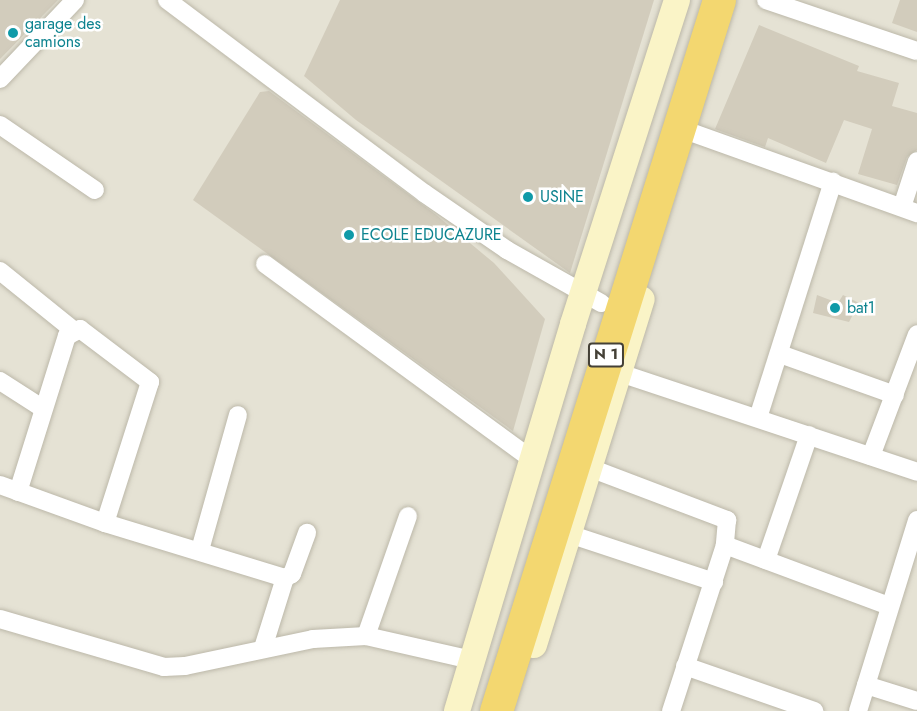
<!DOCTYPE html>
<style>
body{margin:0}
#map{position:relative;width:917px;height:711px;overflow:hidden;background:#f2f0e6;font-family:Jost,sans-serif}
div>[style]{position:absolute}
.residential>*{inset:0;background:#e5e2d4;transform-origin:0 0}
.building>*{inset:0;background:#d2ccbc}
.roads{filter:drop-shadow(0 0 2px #bcb8a9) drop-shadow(0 0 2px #bcb8a9)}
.street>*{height:18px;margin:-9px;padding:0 9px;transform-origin:9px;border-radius:9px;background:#fff}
.secondary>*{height:26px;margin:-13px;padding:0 13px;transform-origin:13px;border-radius:13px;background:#faf4c7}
.highway>*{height:33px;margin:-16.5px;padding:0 16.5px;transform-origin:16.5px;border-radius:16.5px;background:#f3d770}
.dots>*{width:16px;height:16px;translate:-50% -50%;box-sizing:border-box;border:3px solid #fff;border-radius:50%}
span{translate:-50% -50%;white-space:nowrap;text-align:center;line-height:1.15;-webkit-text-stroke:5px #fff;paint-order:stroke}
.shield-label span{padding:2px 4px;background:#fff;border:2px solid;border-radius:4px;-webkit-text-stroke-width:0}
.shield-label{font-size:15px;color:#444036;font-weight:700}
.culture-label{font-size:16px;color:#0d838f}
.left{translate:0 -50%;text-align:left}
</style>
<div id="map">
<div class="residential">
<div style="left:0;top:0;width:917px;height:711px"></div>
</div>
<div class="building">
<div style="clip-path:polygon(0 0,58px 0,0 59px)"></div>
<div style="clip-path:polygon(340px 0,654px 0,570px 273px,356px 120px,304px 76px)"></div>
<div style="clip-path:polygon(900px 0,917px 0,917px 32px,892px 23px)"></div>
<div style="clip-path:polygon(759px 25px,859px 66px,857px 71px,899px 83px,892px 106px,917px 113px,917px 150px,907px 157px,897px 185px,858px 174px,872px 129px,844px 120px,826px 163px,768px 138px,765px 147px,715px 129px)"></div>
<div style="clip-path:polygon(269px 91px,435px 214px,494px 263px,545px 319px,513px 431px,193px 200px,260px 92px)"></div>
<div style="clip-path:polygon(817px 295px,838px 303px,843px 295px,859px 303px,849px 322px,813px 313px)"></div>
</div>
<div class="roads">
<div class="street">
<div style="left:167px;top:0;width:321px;rotate:36.9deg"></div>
<div style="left:424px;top:193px;width:101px;rotate:34.5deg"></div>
<div style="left:507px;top:250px;width:108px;rotate:29.4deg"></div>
<div style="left:766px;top:0;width:159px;rotate:18.7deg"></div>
<div style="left:0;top:79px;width:109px;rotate:-46.5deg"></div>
<div style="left:0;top:125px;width:115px;rotate:34.4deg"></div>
<div style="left:679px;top:128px;width:253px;rotate:19.7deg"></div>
<div style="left:902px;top:207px;width:48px;rotate:-71.9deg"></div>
<div style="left:265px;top:264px;width:332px;rotate:36.2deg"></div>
<div style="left:0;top:271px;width:94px;rotate:38.9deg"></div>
<div style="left:780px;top:354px;width:122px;rotate:19.6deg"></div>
<div style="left:620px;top:373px;width:313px;rotate:18.4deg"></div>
<div style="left:0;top:381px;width:50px;rotate:32.7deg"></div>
<div style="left:758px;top:418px;width:248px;rotate:-72.4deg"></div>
<div style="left:871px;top:456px;width:130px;rotate:-69.3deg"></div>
<div style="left:590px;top:468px;width:147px;rotate:20.8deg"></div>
<div style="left:727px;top:520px;width:25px;rotate:95deg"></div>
<div style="left:725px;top:545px;width:175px;rotate:108deg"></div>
<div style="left:0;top:485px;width:112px;rotate:19.9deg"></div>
<div style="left:105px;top:523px;width:188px;rotate:17deg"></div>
<div style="left:18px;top:492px;width:164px;rotate:-72.6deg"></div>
<div style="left:67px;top:336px;width:15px;rotate:-28deg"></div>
<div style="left:80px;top:329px;width:88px;rotate:37.1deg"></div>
<div style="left:150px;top:382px;width:148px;rotate:107.7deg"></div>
<div style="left:569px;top:534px;width:153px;rotate:18.3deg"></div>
<div style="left:725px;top:545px;width:175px;rotate:20.4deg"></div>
<div style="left:200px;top:550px;width:140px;rotate:-74.3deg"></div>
<div style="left:766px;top:560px;width:132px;rotate:-71deg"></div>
<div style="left:0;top:619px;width:171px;rotate:16.3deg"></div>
<div style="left:164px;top:667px;width:21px;rotate:-3deg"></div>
<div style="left:185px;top:666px;width:131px;rotate:-11.9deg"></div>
<div style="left:313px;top:639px;width:53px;rotate:-3.2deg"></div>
<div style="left:366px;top:636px;width:109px;rotate:12.8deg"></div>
<div style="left:366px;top:636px;width:127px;rotate:-70.7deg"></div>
<div style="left:263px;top:648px;width:73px;rotate:-72.6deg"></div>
<div style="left:285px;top:578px;width:8px;rotate:-30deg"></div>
<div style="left:292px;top:574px;width:44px;rotate:-69.9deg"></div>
<div style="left:685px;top:666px;width:137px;rotate:19.2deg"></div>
<div style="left:866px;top:685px;width:53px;rotate:17.4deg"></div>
<div style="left:858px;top:711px;width:200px;rotate:-72.8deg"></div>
</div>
<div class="secondary">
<div style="left:534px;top:645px;width:362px;rotate:-72.7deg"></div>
<div style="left:457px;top:711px;width:404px;rotate:-73.3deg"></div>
<div style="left:573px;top:324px;width:340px;rotate:-72.2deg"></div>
</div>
<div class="highway">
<div style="left:496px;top:711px;width:745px;rotate:-72.59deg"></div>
</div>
</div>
<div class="dots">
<div style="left:13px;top:33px;background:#0f9aa8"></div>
<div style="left:528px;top:197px;background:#0f9aa8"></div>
<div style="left:349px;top:235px;background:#0f9aa8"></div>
<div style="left:835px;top:308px;background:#0f9aa8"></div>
</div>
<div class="shield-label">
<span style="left:606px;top:355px">N 1</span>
</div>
<div class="culture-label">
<span class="left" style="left:25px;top:33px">garage des<br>camions</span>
<span class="left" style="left:540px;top:197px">USINE</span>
<span class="left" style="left:361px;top:235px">ECOLE EDUCAZURE</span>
<span class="left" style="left:847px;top:308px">bat1</span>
</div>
</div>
